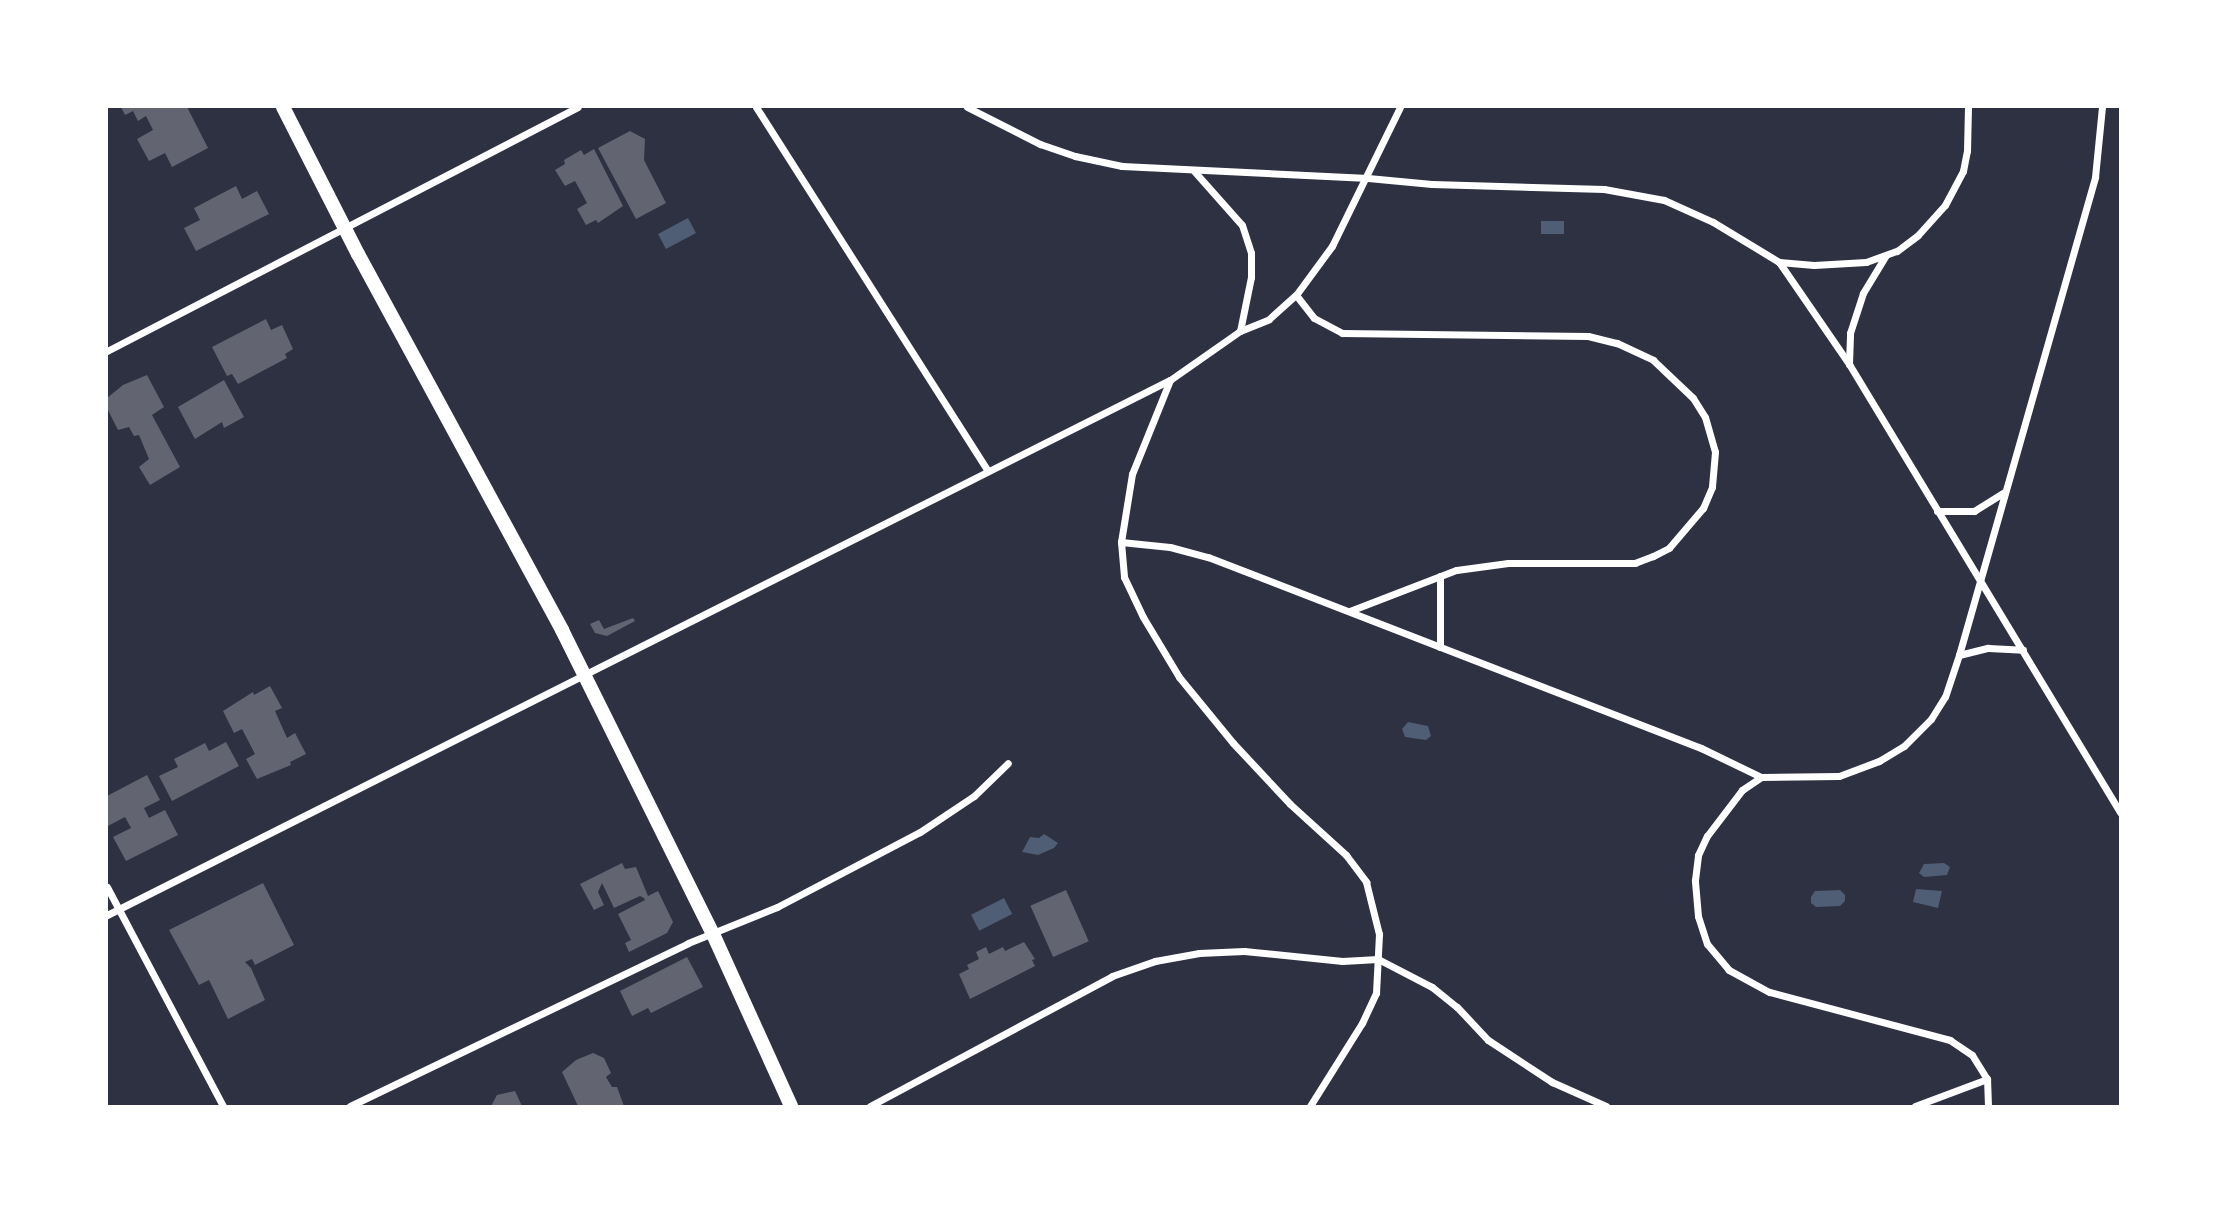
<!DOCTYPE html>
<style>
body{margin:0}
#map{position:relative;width:2227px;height:1213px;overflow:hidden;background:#2d3142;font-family:Manrope,sans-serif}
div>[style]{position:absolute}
.water>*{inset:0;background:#4f5d75;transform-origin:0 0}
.building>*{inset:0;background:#626471;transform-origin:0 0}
.minor>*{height:7px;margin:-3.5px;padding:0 3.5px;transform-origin:3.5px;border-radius:3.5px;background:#fff}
.secondary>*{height:14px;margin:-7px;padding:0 7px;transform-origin:7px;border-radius:7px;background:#fff}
span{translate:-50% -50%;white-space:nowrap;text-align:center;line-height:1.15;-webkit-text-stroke:5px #fff;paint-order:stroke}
.frame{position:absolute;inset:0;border:108px solid #fff;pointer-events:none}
</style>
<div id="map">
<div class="water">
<div style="left:688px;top:218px;width:17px;height:34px;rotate:62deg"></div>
<div style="left:1541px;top:221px;width:23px;height:13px"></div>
<div style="clip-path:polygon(1408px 722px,1428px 726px,1431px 736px,1426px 740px,1405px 737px,1402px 729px)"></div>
<div style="clip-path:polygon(1044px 834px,1058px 843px,1054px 848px,1038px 855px,1022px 852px,1030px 837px,1039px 838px)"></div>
<div style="clip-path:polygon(1944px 863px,1950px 867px,1947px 875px,1924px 877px,1919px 873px,1924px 864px)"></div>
<div style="clip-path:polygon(1916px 889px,1942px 891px,1938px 908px,1913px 902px)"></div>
<div style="clip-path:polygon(1840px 890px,1845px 895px,1845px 901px,1840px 906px,1816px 907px,1811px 903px,1811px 897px,1815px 891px)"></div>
<div style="left:1004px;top:898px;width:18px;height:37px;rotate:63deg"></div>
</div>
<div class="building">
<div style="clip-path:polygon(121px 107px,187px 107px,208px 148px,172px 167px,165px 153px,149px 161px,137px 139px,153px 130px,146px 116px,138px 121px,133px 111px,125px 115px)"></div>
<div style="clip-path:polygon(630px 131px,645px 139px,644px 160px,666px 203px,636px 219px,598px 148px)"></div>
<div style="clip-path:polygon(594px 149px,623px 206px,598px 223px,596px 220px,586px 225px,577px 209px,587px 203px,575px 181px,565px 186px,555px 170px,565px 164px,564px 160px,581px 150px,584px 155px)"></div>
<div style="clip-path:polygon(236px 186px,242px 199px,257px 191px,269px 214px,196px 251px,184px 228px,200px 220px,194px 208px)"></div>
<div style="clip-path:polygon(266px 319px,271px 330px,282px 325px,293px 349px,285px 354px,287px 358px,238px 384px,232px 374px,227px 376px,212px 347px)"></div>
<div style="clip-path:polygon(147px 375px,164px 407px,152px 415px,180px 467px,150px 485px,139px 467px,149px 459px,139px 435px,134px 436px,129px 427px,118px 430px,107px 408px,107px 398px,123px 385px)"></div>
<div style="clip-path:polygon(224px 380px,244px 417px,224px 428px,222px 422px,195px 439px,178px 407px)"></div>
<div style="clip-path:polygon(633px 618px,635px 621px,607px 636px,595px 633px,590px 624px,599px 620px,604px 629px)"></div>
<div style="clip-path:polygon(270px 686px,282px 708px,275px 711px,287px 738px,295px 733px,306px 754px,290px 762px,291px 765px,257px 779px,246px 759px,255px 754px,242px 729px,234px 733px,223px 711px,253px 692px,254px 695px)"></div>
<div style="clip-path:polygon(226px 742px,239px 766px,172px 801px,159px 776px,178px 767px,174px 759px,205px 743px,209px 751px)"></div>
<div style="clip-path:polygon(147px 775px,160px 800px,144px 808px,149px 818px,165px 810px,178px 835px,126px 861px,113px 837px,131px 828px,125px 817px,108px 826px,107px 796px)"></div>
<div style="clip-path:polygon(622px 863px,625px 869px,636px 867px,648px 896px,658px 891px,673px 922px,667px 933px,629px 952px,625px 943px,631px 940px,618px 914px,645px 900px,644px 898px,640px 896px,614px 908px,602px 883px,598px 892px,604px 905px,594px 910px,580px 884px)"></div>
<div style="clip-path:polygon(263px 883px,294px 945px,255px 965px,252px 959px,245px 962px,251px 968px,265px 1000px,228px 1019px,209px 980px,199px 985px,169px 930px)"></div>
<div style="left:1066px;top:890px;width:56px;height:39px;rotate:66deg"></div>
<div style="clip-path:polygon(1024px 942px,1035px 959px,1032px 960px,1035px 966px,970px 999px,959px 974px,969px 969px,967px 965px,979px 959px,976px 952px,986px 947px,989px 954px,1003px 947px,1005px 951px)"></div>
<div style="clip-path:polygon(687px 957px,703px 987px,651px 1013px,648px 1008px,632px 1016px,620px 991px)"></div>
<div style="clip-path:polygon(593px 1053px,604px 1058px,611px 1073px,606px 1077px,612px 1087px,617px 1087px,624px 1106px,578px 1106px,562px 1072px,576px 1060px)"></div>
<div style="clip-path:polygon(515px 1091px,522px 1106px,491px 1106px,497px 1095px)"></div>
</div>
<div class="minor">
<div style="left:756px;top:107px;width:430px;rotate:57.5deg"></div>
<div style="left:967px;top:107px;width:82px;rotate:26.9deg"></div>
<div style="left:1040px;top:144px;width:37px;rotate:19deg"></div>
<div style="left:1075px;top:156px;width:48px;rotate:12deg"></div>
<div style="left:1122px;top:166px;width:246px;rotate:2.8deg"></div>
<div style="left:1368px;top:178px;width:64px;rotate:5.4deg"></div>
<div style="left:1432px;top:184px;width:172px;rotate:1.7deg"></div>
<div style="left:1604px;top:189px;width:61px;rotate:10.4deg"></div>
<div style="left:1664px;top:200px;width:54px;rotate:24.2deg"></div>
<div style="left:1713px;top:222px;width:77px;rotate:31.2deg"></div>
<div style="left:1779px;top:262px;width:124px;rotate:55.5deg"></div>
<div style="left:1849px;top:364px;width:524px;rotate:58.83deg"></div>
<div style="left:1194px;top:171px;width:72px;rotate:48.4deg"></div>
<div style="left:1242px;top:225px;width:29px;rotate:72deg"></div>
<div style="left:1251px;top:253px;width:24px;rotate:90deg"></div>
<div style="left:1251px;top:277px;width:55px;rotate:101.5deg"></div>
<div style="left:1779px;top:262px;width:35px;rotate:5deg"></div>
<div style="left:1814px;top:265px;width:52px;rotate:-3.3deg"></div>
<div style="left:1866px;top:262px;width:33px;rotate:-20deg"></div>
<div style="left:1897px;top:251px;width:26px;rotate:-37deg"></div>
<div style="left:1918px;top:235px;width:40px;rotate:-48deg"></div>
<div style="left:1945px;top:205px;width:38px;rotate:-62deg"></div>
<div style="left:1963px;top:171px;width:20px;rotate:-79deg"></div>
<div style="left:1967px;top:151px;width:44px;rotate:-88.7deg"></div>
<div style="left:1296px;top:295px;width:29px;rotate:52deg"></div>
<div style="left:1314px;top:318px;width:32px;rotate:28deg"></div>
<div style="left:1342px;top:333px;width:246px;rotate:0.7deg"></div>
<div style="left:1588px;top:336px;width:30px;rotate:14deg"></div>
<div style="left:1617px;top:343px;width:40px;rotate:25deg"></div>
<div style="left:1653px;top:360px;width:55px;rotate:43.5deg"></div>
<div style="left:1693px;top:398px;width:22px;rotate:58deg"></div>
<div style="left:1705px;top:417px;width:36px;rotate:74deg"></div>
<div style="left:1715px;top:452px;width:35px;rotate:95deg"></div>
<div style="left:1712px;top:487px;width:23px;rotate:113deg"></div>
<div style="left:1703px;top:508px;width:52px;rotate:130.4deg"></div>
<div style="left:1669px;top:548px;width:18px;rotate:153deg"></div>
<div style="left:1653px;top:556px;width:19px;rotate:159deg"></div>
<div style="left:1635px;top:563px;width:127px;rotate:180deg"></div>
<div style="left:1508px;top:563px;width:52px;rotate:172.3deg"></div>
<div style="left:1456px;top:570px;width:114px;rotate:158.9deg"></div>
<div style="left:107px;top:351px;width:530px;rotate:-27.39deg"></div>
<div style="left:1849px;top:364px;width:31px;rotate:-88deg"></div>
<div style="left:1850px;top:333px;width:42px;rotate:-72deg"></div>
<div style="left:1863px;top:293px;width:44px;rotate:-58.8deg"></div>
<div style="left:1170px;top:380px;width:101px;rotate:112deg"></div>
<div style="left:1132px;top:474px;width:69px;rotate:99.2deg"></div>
<div style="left:1121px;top:542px;width:35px;rotate:85deg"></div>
<div style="left:1124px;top:577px;width:44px;rotate:64.6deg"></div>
<div style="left:1143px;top:617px;width:70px;rotate:59deg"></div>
<div style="left:1179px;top:677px;width:85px;rotate:50.7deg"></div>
<div style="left:1233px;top:743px;width:83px;rotate:46.9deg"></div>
<div style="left:1290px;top:804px;width:76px;rotate:42.3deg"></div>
<div style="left:1346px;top:855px;width:34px;rotate:53deg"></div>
<div style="left:1366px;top:882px;width:54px;rotate:76deg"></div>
<div style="left:1379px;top:934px;width:59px;rotate:92.9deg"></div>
<div style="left:1376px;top:993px;width:33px;rotate:115deg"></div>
<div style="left:1362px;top:1023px;width:98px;rotate:122.1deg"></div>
<div style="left:1937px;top:511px;width:37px"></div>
<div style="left:1974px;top:511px;width:36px;rotate:-32deg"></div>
<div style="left:1121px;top:542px;width:49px;rotate:5.8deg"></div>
<div style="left:1170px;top:547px;width:39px;rotate:15deg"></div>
<div style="left:1208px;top:557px;width:529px;rotate:21.18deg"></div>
<div style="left:1701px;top:748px;width:67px;rotate:25.8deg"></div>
<div style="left:1440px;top:576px;width:71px;rotate:90deg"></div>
<div style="left:1959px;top:655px;width:30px;rotate:-14deg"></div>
<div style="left:1988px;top:648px;width:35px;rotate:3deg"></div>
<div style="left:107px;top:887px;width:248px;rotate:62.1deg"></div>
<div style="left:107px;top:915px;width:1190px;rotate:-26.72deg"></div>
<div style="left:1170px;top:380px;width:85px;rotate:-35deg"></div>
<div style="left:1240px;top:331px;width:31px;rotate:-22deg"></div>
<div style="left:1269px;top:319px;width:36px;rotate:-42deg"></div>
<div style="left:1296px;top:295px;width:61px;rotate:-53.7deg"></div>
<div style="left:1332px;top:246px;width:155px;rotate:-63.9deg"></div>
<div style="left:350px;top:1106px;width:375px;rotate:-25.7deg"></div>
<div style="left:688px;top:943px;width:96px;rotate:-22deg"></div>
<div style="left:777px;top:907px;width:161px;rotate:-27.7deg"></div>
<div style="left:920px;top:832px;width:65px;rotate:-33.7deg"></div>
<div style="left:974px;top:796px;width:47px;rotate:-44.1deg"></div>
<div style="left:870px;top:1106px;width:275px;rotate:-28.2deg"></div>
<div style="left:1112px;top:976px;width:46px;rotate:-19.2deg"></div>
<div style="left:1155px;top:961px;width:45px;rotate:-10.3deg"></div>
<div style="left:1199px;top:953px;width:45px;rotate:-2.5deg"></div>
<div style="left:1244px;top:951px;width:99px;rotate:5.8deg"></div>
<div style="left:1342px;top:961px;width:36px;rotate:-3deg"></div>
<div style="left:1378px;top:959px;width:61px;rotate:27.4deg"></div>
<div style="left:1432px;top:987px;width:32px;rotate:39deg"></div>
<div style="left:1457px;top:1007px;width:45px;rotate:46.8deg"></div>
<div style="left:1488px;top:1040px;width:77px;rotate:33.3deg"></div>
<div style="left:1552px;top:1082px;width:59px;rotate:24deg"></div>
<div style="left:1915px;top:1106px;width:77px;rotate:-20.6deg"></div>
<div style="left:1988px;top:1106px;width:27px;rotate:-92deg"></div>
<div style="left:1987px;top:1079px;width:28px;rotate:-122deg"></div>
<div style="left:1972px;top:1055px;width:27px;rotate:-146deg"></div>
<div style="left:1950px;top:1040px;width:187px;rotate:-165.1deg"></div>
<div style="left:1769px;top:992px;width:46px;rotate:-151.2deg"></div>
<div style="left:1729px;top:970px;width:34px;rotate:-130deg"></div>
<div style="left:1707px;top:944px;width:29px;rotate:-108deg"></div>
<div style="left:1698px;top:916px;width:36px;rotate:-95deg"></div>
<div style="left:1695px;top:880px;width:25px;rotate:-83deg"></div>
<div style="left:1698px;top:855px;width:21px;rotate:-65deg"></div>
<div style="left:1707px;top:836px;width:58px;rotate:-52.7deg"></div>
<div style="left:1742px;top:790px;width:23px;rotate:-34deg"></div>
<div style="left:1761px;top:777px;width:78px;rotate:-0.7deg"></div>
<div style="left:1839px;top:776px;width:43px;rotate:-20.6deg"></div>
<div style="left:1879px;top:761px;width:29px;rotate:-31deg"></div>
<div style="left:1904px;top:746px;width:38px;rotate:-45deg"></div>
<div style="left:1931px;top:719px;width:26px;rotate:-58deg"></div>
<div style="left:1945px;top:697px;width:44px;rotate:-71.6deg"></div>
<div style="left:1959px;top:655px;width:497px;rotate:-74.1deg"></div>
<div style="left:2095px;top:177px;width:70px;rotate:-84.3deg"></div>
</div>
<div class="secondary">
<div style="left:283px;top:107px;width:165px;rotate:63deg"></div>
<div style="left:358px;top:254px;width:428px;rotate:61.5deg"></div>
<div style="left:562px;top:630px;width:339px;rotate:63.6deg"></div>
<div style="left:713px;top:934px;width:189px;rotate:65.6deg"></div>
</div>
<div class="frame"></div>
</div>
